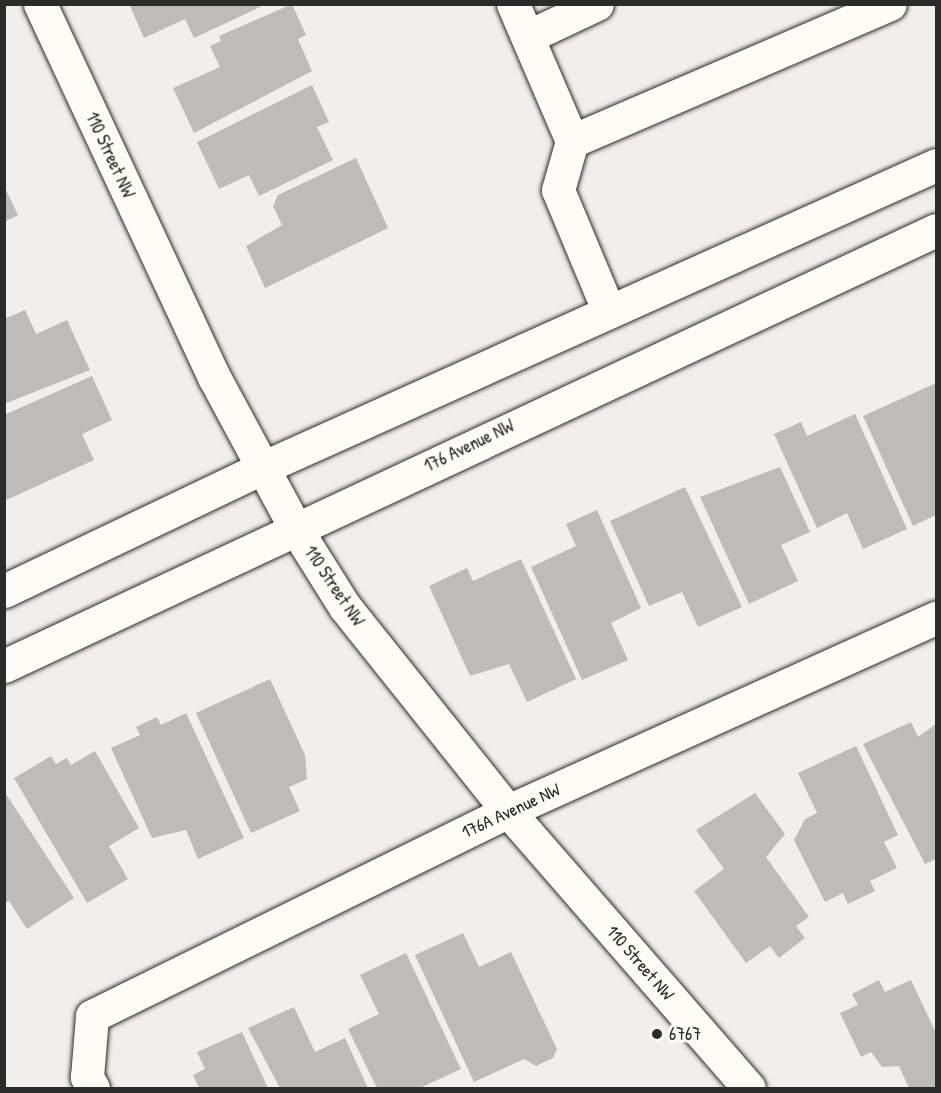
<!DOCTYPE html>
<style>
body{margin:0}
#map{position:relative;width:941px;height:1093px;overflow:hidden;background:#f0efeb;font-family:"Patrick Hand",sans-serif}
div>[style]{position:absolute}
.building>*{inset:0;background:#bdbcb8}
.roads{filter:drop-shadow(0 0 2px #2b2b2b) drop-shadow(0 0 2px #2b2b2b)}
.minor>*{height:33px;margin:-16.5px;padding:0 16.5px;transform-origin:16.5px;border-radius:16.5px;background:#fdfcf7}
.dots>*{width:16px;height:16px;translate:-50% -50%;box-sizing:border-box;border:3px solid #fdfcf7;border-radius:50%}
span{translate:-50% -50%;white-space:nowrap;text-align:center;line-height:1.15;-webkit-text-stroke:6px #fdfcf7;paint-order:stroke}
.street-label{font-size:18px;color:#2b2b2b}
.poi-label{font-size:18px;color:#2b2b2b}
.left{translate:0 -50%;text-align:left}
.frame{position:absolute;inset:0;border:6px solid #2b2b2b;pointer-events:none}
</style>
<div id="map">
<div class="building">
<div style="clip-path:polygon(129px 4px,259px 4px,260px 7px,194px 38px,185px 19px,144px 38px)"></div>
<div style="clip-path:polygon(292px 4px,306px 35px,298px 39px,312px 71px,194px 133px,173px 88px,220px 67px,210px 46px,221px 41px,219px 36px)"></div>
<div style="clip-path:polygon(312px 85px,329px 122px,317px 127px,333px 160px,259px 196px,249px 175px,219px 189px,197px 142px)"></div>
<div style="clip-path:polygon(356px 158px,388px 228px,265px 288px,246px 246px,282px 225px,273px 206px,278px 195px)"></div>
<div style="clip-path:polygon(4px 186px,18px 215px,4px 222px)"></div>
<div style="clip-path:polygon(25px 310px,36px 334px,67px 320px,90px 370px,4px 404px,4px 319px)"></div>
<div style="clip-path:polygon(92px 376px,112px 420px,82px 434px,94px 460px,4px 501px,4px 415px)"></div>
<div style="clip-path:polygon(936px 383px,936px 515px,913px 526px,863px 416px)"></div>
<div style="clip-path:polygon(855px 414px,907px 529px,863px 549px,847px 513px,817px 528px,774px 434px,801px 422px,807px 436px)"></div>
<div style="clip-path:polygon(780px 467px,810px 532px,781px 545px,798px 581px,749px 604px,700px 497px)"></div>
<div style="clip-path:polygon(685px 487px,742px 607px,698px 627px,682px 592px,649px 606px,610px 521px)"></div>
<div style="clip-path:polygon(597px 510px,641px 608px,611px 623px,628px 660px,582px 680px,531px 567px,576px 546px,566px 524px)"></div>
<div style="clip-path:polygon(521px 559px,576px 679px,527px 702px,509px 664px,470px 676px,429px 586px,467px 568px,473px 581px)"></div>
<div style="clip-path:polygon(270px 679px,305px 755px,307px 779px,289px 787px,300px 811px,251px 833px,196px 713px)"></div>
<div style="clip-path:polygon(186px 713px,244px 838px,198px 859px,186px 830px,152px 838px,111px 748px,140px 735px,136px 727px,157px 717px,161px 725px)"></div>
<div style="clip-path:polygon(911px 722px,918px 737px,936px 724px,936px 859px,925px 864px,863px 744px)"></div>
<div style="clip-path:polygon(856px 746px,898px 835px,884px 842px,897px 868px,870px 881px,875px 891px,848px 904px,843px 893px,825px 902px,794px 840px,805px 819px,817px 813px,798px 773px)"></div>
<div style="clip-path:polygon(95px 751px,139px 828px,109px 846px,128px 879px,87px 903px,14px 778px,51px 756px,56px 764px,67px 758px,71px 765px)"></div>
<div style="clip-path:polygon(4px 791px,74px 898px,27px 929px,9px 901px,4px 904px)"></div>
<div style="clip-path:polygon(755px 793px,785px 834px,766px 857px,809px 917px,796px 926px,805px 938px,779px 958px,770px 946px,746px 963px,694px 891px,724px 869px,696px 830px)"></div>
<div style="clip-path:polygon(463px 933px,479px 967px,511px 952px,557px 1049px,553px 1058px,536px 1066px,524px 1059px,474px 1082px,415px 955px)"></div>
<div style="clip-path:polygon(406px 953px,461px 1069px,420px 1088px,377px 1088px,348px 1029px,379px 1014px,360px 975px)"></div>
<div style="clip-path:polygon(879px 980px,885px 992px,911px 980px,936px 1033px,936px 1088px,909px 1088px,899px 1066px,882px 1067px,871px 1052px,861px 1057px,840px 1013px,858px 1005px,852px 994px)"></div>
<div style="clip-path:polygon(294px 1007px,315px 1052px,345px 1038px,368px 1088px,280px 1088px,248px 1028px)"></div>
<div style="clip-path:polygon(242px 1032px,268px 1088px,199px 1088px,193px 1075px,205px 1069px,197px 1052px)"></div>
</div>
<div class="roads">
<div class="minor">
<div style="left:40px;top:4px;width:412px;rotate:65deg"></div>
<div style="left:214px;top:377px;width:173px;rotate:61.7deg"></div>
<div style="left:296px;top:529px;width:92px;rotate:57.9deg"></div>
<div style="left:345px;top:607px;width:261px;rotate:51.4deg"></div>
<div style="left:508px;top:811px;width:367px;rotate:49deg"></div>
<div style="left:513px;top:4px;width:149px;rotate:66.7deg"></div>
<div style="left:572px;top:141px;width:346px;rotate:-23.3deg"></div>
<div style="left:529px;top:36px;width:75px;rotate:-25.2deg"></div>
<div style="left:572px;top:141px;width:51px;rotate:105.9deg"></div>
<div style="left:558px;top:190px;width:132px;rotate:67.3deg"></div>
<div style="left:4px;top:591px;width:286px;rotate:-25.5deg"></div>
<div style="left:262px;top:468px;width:739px;rotate:-24.21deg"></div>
<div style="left:4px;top:666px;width:1029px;rotate:-25.07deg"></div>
<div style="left:93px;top:1088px;width:13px;rotate:-119deg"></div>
<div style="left:87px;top:1077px;width:61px;rotate:-85.3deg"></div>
<div style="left:92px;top:1016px;width:464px;rotate:-26.2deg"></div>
<div style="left:508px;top:811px;width:470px;rotate:-24.3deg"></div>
</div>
</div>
<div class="dots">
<div style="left:657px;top:1034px;background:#2b2b2b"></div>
</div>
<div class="street-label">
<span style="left:110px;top:155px;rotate:65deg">110 Street NW</span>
<span style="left:469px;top:446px;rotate:-26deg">176 Avenue NW</span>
<span style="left:334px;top:586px;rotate:56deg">110 Street NW</span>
<span style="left:511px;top:811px;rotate:-25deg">176A Avenue NW</span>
<span style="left:640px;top:963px;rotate:49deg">110 Street NW</span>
</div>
<div class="poi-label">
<span class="left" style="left:669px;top:1034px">6767</span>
</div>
<div class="frame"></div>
</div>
